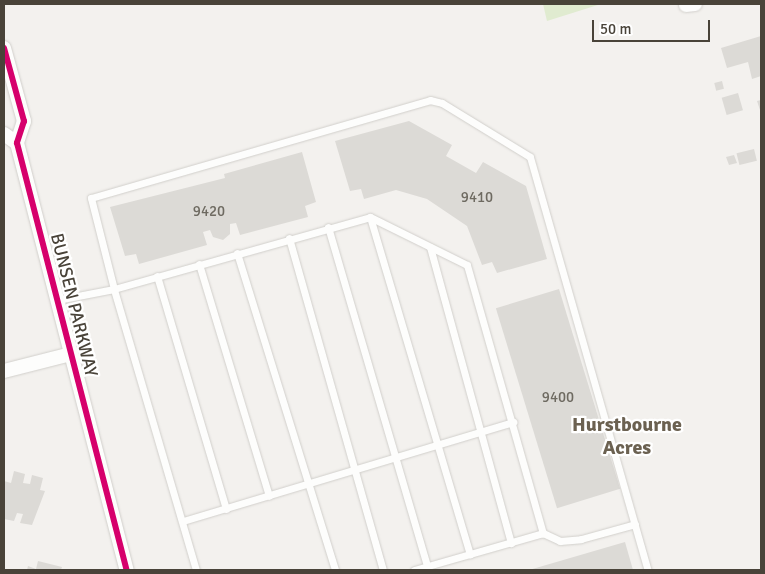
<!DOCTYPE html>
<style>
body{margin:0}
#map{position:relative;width:765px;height:574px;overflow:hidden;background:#f3f1ee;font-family:Signika,sans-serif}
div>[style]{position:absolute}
.green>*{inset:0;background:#e0ebd0}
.building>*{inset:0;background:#dcdad6;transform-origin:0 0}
.roads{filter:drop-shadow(0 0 1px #d1cfcb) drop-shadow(0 0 1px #d1cfcb)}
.service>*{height:7px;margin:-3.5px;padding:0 3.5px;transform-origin:3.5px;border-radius:3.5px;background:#fdfdfc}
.minor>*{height:14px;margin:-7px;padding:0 7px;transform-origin:7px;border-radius:7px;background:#fdfdfc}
.cycleway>*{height:6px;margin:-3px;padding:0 3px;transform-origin:3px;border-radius:3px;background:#d6006c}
span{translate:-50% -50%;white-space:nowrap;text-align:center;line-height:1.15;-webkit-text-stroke:4.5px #fff;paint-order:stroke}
.number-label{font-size:15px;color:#6e6a61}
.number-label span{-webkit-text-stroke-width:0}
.street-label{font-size:18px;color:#494339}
.quarter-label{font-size:20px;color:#6b6151;font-weight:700}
.frame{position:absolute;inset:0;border:5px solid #494339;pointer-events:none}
.scale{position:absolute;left:592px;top:20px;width:118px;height:22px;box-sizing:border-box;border:2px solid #494339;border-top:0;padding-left:6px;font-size:15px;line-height:18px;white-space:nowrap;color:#494339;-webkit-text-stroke:4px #fff;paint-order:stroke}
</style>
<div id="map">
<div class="green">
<div style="clip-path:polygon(543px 4px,601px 4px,547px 21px)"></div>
</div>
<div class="building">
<div style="clip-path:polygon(761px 36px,761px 76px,752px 79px,748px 62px,727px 68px,721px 48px)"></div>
<div style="left:722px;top:81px;width:8px;height:8px;rotate:76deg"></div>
<div style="left:738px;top:93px;width:18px;height:17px;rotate:74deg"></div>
<div style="clip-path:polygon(761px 100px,761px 113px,757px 101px)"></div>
<div style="clip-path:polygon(409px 121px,452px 145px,446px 156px,476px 173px,483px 162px,526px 186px,547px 259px,497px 273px,492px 262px,482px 265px,467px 226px,427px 199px,396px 190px,364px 199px,361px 189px,350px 191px,335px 141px)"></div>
<div style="left:754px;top:149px;width:12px;height:18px;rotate:76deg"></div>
<div style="clip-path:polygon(302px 152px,316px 202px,305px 206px,308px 217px,240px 235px,236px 223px,230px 224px,230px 234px,223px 240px,213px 237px,210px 230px,203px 232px,207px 245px,139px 264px,136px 254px,125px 256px,110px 207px,225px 178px,224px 174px)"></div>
<div style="clip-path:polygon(734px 155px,737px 163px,729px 165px,726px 157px)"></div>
<div style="left:559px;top:289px;width:209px;height:66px;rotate:73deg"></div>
<div style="clip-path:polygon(14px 471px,25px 474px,23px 483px,30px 484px,32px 475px,43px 478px,40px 490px,45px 491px,32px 525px,20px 523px,23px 514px,17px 513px,14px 521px,4px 519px,4px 481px,11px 483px)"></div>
<div style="clip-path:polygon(625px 542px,633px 570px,529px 570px)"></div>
<div style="clip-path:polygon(38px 561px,62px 567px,61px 570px,27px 570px,28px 566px,36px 569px)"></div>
</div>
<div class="roads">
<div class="service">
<div style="left:370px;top:217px;width:352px;rotate:73.5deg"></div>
<div style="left:328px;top:227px;width:357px;rotate:73.7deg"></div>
<div style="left:289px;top:238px;width:345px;rotate:74.2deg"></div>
<div style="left:430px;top:247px;width:307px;rotate:74.7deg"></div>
<div style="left:237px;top:253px;width:332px;rotate:72.8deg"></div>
<div style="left:199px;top:264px;width:242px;rotate:73.2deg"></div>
<div style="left:157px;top:276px;width:243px;rotate:73.5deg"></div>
<div style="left:57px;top:300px;width:58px;rotate:-10.9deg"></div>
<div style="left:114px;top:289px;width:94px;rotate:-104.2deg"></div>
<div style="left:91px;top:198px;width:353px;rotate:-16.1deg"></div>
<div style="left:430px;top:100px;width:12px;rotate:14deg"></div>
<div style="left:442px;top:103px;width:103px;rotate:31.5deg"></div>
<div style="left:530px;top:157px;width:430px;rotate:74.1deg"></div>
<div style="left:183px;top:521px;width:345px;rotate:-16.7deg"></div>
<div style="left:196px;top:570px;width:293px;rotate:-106.3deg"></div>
<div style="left:114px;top:289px;width:266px;rotate:-15.7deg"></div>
<div style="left:370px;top:217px;width:108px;rotate:26.3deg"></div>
<div style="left:467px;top:265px;width:279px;rotate:74.2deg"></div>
<div style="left:414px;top:570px;width:134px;rotate:-16deg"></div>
<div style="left:543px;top:533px;width:19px;rotate:25deg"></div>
<div style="left:560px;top:541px;width:21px;rotate:-5deg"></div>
<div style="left:581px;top:539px;width:56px;rotate:-15.5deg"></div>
</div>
<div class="minor">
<div style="left:686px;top:5px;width:9px;rotate:-6deg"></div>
<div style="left:4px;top:48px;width:76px;rotate:74.7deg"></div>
<div style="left:24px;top:121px;width:23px;rotate:108deg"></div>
<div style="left:17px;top:143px;width:441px;rotate:75.6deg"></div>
<div style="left:4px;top:134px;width:16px;rotate:35deg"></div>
<div style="left:4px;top:371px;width:69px;rotate:-14.2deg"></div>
</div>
</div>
<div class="cycleway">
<div style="left:4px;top:48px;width:76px;rotate:74.7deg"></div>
<div style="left:24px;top:121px;width:23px;rotate:108deg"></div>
<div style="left:17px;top:143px;width:441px;rotate:75.6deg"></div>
</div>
<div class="number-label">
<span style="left:477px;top:198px">9410</span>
<span style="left:209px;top:212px">9420</span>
<span style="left:558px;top:398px">9400</span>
</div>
<div class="street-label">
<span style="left:74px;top:305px;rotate:76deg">BUNSEN PARKWAY</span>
</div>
<div class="quarter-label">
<span style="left:627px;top:436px">Hurstbourne<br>Acres</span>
</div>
<div class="frame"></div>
<div class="scale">50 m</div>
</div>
